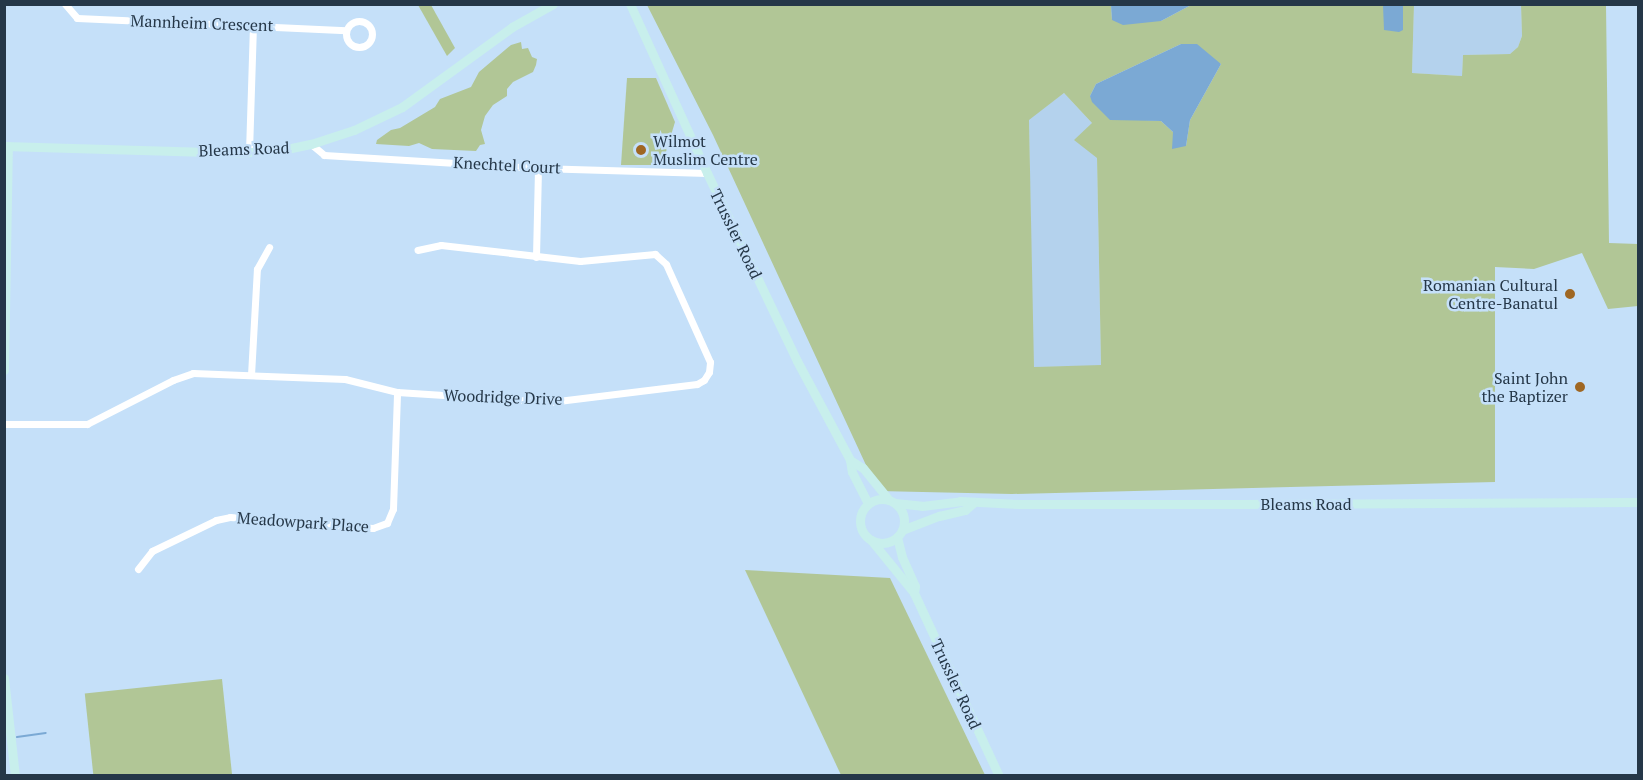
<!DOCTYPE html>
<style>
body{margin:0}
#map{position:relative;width:1643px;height:780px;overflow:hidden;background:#c5e0f9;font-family:"PT Serif",serif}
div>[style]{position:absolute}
.built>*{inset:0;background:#b4d2ed}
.green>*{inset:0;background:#b1c696;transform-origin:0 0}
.water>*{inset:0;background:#7ba9d4}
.stream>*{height:2px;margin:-1px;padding:0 1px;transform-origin:1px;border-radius:1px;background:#7ba9d4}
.street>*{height:7px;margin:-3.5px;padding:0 3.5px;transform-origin:3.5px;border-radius:3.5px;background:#fff}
.street>.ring{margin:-3.5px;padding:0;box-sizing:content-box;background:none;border:7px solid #fff;border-radius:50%}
.secondary>*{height:9px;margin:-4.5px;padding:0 4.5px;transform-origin:4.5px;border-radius:4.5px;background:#c8efec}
.secondary>.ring{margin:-4.5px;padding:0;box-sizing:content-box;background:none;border:9px solid #c8efec;border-radius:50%}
.dots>*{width:16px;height:16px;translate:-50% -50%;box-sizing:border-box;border:3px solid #c5e0f9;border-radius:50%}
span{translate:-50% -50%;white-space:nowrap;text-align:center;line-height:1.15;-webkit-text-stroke:5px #c5e0f9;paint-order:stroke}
.street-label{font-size:16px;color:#253748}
.poi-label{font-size:16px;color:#253748}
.left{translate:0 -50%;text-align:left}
.right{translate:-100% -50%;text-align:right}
.frame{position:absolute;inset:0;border:6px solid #253748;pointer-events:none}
</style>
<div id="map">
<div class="built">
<div style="clip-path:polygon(1414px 5px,1521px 5px,1522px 36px,1518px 47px,1510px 54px,1463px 55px,1462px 76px,1412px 73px)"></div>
<div style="clip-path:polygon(1064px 93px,1092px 123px,1097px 157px,1101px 366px,1033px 367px,1029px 119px)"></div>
</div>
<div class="green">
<div style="clip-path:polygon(evenodd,1111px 4px,1112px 20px,1161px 21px,1191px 5px,1414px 5px,1412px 73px,1462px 76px,1463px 55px,1510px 54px,1518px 47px,1522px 36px,1521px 5px,1606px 5px,1609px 243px,1638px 244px,1638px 306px,1608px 309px,1582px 253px,1534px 269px,1495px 267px,1495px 482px,1012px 494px,878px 491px,713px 135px,647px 5px,1111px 4px,1181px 44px,1221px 64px,1190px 120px,1186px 146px,1174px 140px,1173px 132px,1161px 121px,1145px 120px,1090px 96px,1096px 84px,1181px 44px,1111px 4px,1064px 93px,1092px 123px,1074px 140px,1097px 158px,1101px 365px,1034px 367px,1029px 120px,1064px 93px)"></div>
<div style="clip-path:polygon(418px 5px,431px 5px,455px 48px,447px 56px)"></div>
<div style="clip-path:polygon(521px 42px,522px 49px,528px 48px,532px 57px,537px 59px,536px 65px,533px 72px,513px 82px,507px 89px,507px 96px,493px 105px,485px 116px,481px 130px,485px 144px,480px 145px,476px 151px,432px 149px,419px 143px,409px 146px,376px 144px,377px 140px,391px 130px,400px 128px,435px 107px,440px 99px,471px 87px,479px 72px,511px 45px)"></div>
<div style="clip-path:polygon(627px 78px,656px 78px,675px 122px,662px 165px,621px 165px)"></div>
<div style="clip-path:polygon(745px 570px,890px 578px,985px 775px,841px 775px)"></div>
<div style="left:222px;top:679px;width:97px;height:138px;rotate:84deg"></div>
</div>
<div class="water">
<div style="clip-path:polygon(1111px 5px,1111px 4px,1191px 5px,1161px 21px,1123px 25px,1112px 20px)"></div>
<div style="clip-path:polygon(1383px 5px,1403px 5px,1403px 30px,1399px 32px,1384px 30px)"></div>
<div style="clip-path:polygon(1181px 44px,1197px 44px,1221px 64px,1190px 120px,1186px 146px,1172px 149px,1173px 132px,1161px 121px,1110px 120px,1092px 102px,1090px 96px,1096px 84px)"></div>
</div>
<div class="stream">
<div style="left:17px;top:737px;width:29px;rotate:-8deg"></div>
</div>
<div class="street">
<div style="left:65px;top:4px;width:18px;rotate:49deg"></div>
<div style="left:77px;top:18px;width:269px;rotate:2.6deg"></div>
<div class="ring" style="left:346px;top:21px;width:19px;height:19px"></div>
<div style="left:311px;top:144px;width:17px;rotate:40deg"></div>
<div style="left:324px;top:155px;width:214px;rotate:3.5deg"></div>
<div style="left:538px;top:168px;width:169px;rotate:1.7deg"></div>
<div style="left:249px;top:152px;width:127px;rotate:-88.2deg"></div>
<div style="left:536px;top:257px;width:89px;rotate:-88.7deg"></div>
<div style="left:251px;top:375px;width:106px;rotate:-86.8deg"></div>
<div style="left:257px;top:269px;width:25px;rotate:-61deg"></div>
<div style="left:4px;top:424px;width:83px"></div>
<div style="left:87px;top:424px;width:97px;rotate:-27.1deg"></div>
<div style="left:173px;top:380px;width:21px;rotate:-19deg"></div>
<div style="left:193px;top:373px;width:152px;rotate:2.3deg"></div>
<div style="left:345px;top:379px;width:54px;rotate:14deg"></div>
<div style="left:397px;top:392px;width:153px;rotate:3.7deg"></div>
<div style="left:550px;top:402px;width:148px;rotate:-7deg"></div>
<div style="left:697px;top:384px;width:8px;rotate:-30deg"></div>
<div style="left:704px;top:380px;width:9px;rotate:-58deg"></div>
<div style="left:709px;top:372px;width:10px;rotate:-84deg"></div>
<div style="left:710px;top:362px;width:107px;rotate:-114.2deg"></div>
<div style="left:666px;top:264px;width:15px;rotate:-138deg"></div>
<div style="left:655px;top:254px;width:75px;rotate:174.7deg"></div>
<div style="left:580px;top:261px;width:140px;rotate:-173.4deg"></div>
<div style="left:441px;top:245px;width:24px;rotate:168deg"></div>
<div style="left:138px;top:569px;width:23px;rotate:-52deg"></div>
<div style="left:152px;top:551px;width:71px;rotate:-25.8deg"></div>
<div style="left:216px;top:520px;width:14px;rotate:-12deg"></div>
<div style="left:230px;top:517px;width:143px;rotate:4.4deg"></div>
<div style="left:373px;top:528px;width:15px;rotate:-20deg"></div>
<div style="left:387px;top:523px;width:15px;rotate:-67deg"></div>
<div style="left:393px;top:509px;width:117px;rotate:-88deg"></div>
</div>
<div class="secondary">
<div style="left:630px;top:4px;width:186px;rotate:65.5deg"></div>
<div style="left:707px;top:173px;width:208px;rotate:64.4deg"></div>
<div style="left:797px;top:361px;width:112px;rotate:61.8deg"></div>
<div style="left:850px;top:460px;width:12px;rotate:81deg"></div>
<div style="left:852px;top:472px;width:35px;rotate:63deg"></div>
<div style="left:4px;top:146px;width:230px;rotate:1.7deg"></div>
<div style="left:234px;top:153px;width:48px;rotate:-3.6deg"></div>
<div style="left:282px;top:150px;width:30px;rotate:-12deg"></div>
<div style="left:311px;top:144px;width:45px;rotate:-18deg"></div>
<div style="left:354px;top:130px;width:53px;rotate:-25.6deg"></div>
<div style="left:402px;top:107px;width:136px;rotate:-36deg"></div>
<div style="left:512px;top:27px;width:47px;rotate:-29.3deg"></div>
<div style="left:4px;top:370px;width:224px;rotate:-89deg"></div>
<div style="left:850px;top:460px;width:15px;rotate:32deg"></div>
<div style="left:863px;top:468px;width:41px;rotate:50.9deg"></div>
<div class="ring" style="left:860px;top:499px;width:35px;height:35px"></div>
<div style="left:895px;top:503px;width:27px;rotate:6deg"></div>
<div style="left:922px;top:506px;width:38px;rotate:-7deg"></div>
<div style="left:960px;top:501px;width:59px;rotate:2.9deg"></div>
<div style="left:1019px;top:504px;width:227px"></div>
<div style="left:1246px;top:504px;width:392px;rotate:-0.3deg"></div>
<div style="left:902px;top:530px;width:40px;rotate:-21deg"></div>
<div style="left:939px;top:516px;width:27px;rotate:-13deg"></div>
<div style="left:965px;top:510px;width:11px;rotate:-41deg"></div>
<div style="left:897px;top:537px;width:21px;rotate:76deg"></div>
<div style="left:902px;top:557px;width:32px;rotate:66deg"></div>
<div style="left:915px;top:586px;width:7px;rotate:98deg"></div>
<div style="left:871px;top:540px;width:68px;rotate:50.9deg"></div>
<div style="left:914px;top:593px;width:202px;rotate:65.1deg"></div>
<div style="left:4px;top:678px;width:99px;rotate:83.6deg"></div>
</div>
<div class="dots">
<div style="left:641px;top:150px;background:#9f6723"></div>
<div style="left:1570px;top:294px;background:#9f6723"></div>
<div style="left:1580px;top:387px;background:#9f6723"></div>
</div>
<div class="street-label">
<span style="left:202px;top:23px;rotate:2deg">Mannheim Crescent</span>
<span style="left:244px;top:149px;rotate:-2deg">Bleams Road</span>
<span style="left:507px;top:165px;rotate:3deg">Knechtel Court</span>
<span style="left:736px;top:234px;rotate:64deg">Trussler Road</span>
<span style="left:503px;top:397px;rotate:2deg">Woodridge Drive</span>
<span style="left:1306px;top:504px">Bleams Road</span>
<span style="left:303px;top:522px;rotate:4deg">Meadowpark Place</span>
<span style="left:956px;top:684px;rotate:65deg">Trussler Road</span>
</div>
<div class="poi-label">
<span class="left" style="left:653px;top:150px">Wilmot<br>Muslim Centre</span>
<span class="right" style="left:1558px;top:294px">Romanian Cultural<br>Centre-Banatul</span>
<span class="right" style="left:1568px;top:387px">Saint John<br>the Baptizer</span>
</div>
<div class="frame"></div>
</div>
